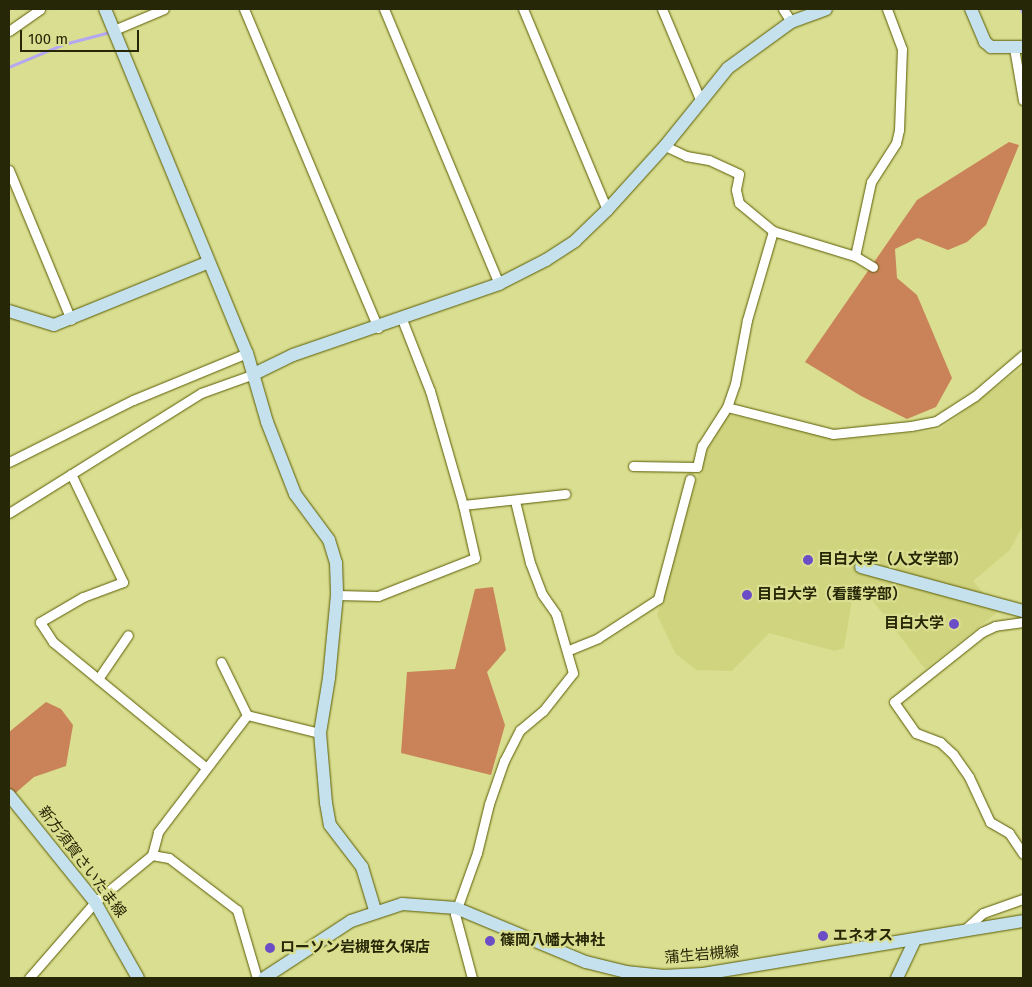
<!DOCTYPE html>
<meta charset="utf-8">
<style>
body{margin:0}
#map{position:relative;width:1032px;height:987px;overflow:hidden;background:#dade90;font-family:"Fira Sans","Noto Sans JP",sans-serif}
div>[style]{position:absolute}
.built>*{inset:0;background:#d0d47e}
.forest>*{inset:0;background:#ca8359}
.stream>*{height:2.5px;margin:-1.25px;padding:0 1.25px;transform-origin:1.25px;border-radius:1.25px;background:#b4a8f2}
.roads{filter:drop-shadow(0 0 1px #5a5c03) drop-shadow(0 0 1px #5a5c03)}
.street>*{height:9px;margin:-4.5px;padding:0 4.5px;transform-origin:4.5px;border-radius:4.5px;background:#fff}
.secondary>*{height:12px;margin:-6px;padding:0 6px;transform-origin:6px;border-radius:6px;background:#c4e1ed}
.dots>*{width:14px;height:14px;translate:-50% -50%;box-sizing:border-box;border:2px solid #dade90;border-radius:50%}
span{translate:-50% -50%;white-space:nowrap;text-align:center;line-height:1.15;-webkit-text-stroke:4.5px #dade90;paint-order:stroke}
.poi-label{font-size:15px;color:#262706;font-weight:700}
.left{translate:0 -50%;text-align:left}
.right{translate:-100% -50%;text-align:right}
.street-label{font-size:15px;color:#262706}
.frame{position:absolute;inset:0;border:10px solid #262706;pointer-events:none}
.scale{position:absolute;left:20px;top:30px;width:119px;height:22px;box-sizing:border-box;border:2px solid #262706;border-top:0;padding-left:6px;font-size:15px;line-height:18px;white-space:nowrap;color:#262706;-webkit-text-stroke:4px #dade90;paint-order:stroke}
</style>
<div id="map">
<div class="built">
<div style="clip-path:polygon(1023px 367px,1023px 525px,1010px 550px,973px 581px,999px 611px,925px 669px,864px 589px,852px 600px,844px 648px,835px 651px,769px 633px,732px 671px,696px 670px,676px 654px,657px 615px,703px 458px,727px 414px,839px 440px,939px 430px)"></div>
</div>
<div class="forest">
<div style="clip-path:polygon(1009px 142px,1019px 145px,986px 225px,967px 242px,948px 250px,918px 238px,895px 249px,897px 278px,917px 295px,952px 378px,936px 407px,907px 419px,861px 396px,805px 362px,917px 200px)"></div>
<div style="clip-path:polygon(493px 587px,506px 650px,487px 672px,505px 725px,491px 775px,401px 753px,407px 672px,455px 669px,475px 589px)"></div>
<div style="clip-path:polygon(46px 702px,61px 709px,73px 725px,66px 766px,34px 777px,12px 796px,9px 791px,9px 732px)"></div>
</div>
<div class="stream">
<div style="left:1021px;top:9px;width:4px;rotate:63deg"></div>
<div style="left:9px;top:67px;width:60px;rotate:-22.7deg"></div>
<div style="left:64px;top:44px;width:48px;rotate:-14.6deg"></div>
</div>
<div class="roads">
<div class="street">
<div style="left:244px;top:9px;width:346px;rotate:67.2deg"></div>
<div style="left:384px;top:9px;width:298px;rotate:67.3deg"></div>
<div style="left:523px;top:9px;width:218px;rotate:67.3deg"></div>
<div style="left:662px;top:9px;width:101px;rotate:67.2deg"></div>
<div style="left:783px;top:9px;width:15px;rotate:58deg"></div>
<div style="left:114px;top:30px;width:54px;rotate:-22.8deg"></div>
<div style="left:9px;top:31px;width:38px;rotate:-35deg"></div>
<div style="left:1014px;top:48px;width:53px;rotate:80.2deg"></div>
<div style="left:665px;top:146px;width:23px;rotate:25deg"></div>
<div style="left:686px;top:156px;width:23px;rotate:10deg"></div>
<div style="left:709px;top:160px;width:33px;rotate:25deg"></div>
<div style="left:739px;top:174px;width:16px;rotate:101deg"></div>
<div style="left:736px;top:190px;width:13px;rotate:77deg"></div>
<div style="left:739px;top:203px;width:44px;rotate:39.5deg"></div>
<div style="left:773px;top:231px;width:86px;rotate:17deg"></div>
<div style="left:855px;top:256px;width:21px;rotate:31deg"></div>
<div style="left:9px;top:170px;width:162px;rotate:67.5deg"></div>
<div style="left:855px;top:256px;width:76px;rotate:-77.8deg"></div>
<div style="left:871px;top:182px;width:46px;rotate:-57.3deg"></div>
<div style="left:896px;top:143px;width:13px;rotate:-77deg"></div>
<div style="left:899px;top:130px;width:81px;rotate:-87.9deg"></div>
<div style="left:902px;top:49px;width:43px;rotate:-110.6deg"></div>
<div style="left:727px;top:407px;width:109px;rotate:14.3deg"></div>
<div style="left:833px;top:434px;width:78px;rotate:-5.9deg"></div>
<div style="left:911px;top:426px;width:25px;rotate:-11deg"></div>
<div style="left:936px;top:421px;width:46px;rotate:-32.7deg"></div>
<div style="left:975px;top:396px;width:63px;rotate:-40.5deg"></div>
<div style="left:9px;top:462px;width:139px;rotate:-26.6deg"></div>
<div style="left:133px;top:400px;width:123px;rotate:-22.4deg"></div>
<div style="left:633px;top:466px;width:64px;rotate:0.9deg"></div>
<div style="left:697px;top:467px;width:22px;rotate:-77deg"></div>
<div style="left:702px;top:446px;width:46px;rotate:-57.3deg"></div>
<div style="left:727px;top:407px;width:24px;rotate:-71deg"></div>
<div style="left:735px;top:384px;width:65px;rotate:-79.4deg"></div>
<div style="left:747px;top:320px;width:93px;rotate:-73.7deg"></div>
<div style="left:71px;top:474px;width:120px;rotate:64.3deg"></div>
<div style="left:123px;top:582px;width:43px;rotate:159.4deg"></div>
<div style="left:83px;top:597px;width:50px;rotate:149.8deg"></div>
<div style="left:40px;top:622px;width:24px;rotate:57deg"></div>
<div style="left:53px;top:642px;width:197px;rotate:39.4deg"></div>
<div style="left:463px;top:505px;width:103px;rotate:-6.2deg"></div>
<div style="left:9px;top:513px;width:226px;rotate:-32deg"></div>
<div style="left:201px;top:393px;width:56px;rotate:-19.7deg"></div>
<div style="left:337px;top:595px;width:41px;rotate:1.4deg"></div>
<div style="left:378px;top:596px;width:104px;rotate:-21.4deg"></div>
<div style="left:475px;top:558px;width:54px;rotate:-102.8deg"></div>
<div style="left:463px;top:505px;width:119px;rotate:-106.1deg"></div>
<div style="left:430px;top:391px;width:77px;rotate:-111.3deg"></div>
<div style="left:1023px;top:622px;width:28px;rotate:172deg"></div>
<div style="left:995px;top:626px;width:14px;rotate:155deg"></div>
<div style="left:982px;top:632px;width:112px;rotate:141.5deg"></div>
<div style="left:894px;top:702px;width:38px;rotate:55deg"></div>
<div style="left:916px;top:733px;width:26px;rotate:21deg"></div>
<div style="left:940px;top:742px;width:18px;rotate:43deg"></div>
<div style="left:953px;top:754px;width:28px;rotate:55deg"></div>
<div style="left:969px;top:777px;width:50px;rotate:65deg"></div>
<div style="left:990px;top:822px;width:22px;rotate:30deg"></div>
<div style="left:1009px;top:833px;width:25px;rotate:56deg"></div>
<div style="left:569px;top:650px;width:31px;rotate:-22deg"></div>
<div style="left:598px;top:638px;width:72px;rotate:-33deg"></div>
<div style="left:658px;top:599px;width:124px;rotate:-75.1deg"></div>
<div style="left:221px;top:662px;width:59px;rotate:63.9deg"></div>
<div style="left:247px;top:715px;width:75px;rotate:13.9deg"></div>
<div style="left:98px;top:679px;width:53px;rotate:-55.7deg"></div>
<div style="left:152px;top:855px;width:17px;rotate:10deg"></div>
<div style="left:169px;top:858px;width:86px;rotate:37.4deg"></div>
<div style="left:237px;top:910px;width:71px;rotate:73.6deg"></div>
<div style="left:963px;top:931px;width:27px;rotate:-42deg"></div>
<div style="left:983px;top:913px;width:42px;rotate:-19.3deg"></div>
<div style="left:29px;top:978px;width:101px;rotate:-49deg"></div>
<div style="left:95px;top:902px;width:74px;rotate:-39.5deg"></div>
<div style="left:152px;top:855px;width:24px;rotate:-75deg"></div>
<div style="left:158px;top:832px;width:147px;rotate:-52.7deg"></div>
<div style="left:472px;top:978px;width:66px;rotate:-104.9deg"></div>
<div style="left:455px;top:914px;width:65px;rotate:-70.2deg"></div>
<div style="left:477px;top:853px;width:50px;rotate:-76.2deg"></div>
<div style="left:489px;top:804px;width:46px;rotate:-70.8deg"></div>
<div style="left:504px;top:761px;width:35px;rotate:-63deg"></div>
<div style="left:520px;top:730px;width:30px;rotate:-40deg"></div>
<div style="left:543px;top:711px;width:48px;rotate:-51.7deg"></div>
<div style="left:573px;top:673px;width:61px;rotate:-106.1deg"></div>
<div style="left:556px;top:614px;width:24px;rotate:-125deg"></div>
<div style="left:542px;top:594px;width:33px;rotate:-111deg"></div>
<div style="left:530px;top:563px;width:64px;rotate:-103.6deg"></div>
</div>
<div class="secondary">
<div style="left:105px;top:9px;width:372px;rotate:67.6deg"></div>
<div style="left:247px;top:353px;width:72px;rotate:73.8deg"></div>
<div style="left:267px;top:422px;width:77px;rotate:68.7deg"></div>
<div style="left:295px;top:494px;width:57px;rotate:53.5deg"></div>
<div style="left:329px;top:540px;width:24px;rotate:73deg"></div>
<div style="left:336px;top:563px;width:32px;rotate:88deg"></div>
<div style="left:337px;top:595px;width:83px;rotate:95.5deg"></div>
<div style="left:329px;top:678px;width:56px;rotate:99.3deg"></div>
<div style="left:320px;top:733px;width:70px;rotate:85.1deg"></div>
<div style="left:326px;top:803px;width:22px;rotate:80deg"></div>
<div style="left:330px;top:825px;width:53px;rotate:52.7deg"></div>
<div style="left:362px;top:867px;width:45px;rotate:73.2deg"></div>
<div style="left:971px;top:9px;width:36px;rotate:67deg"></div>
<div style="left:985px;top:42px;width:8px;rotate:40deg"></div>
<div style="left:991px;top:47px;width:32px"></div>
<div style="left:9px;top:311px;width:47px;rotate:17.3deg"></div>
<div style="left:54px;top:325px;width:167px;rotate:-22.1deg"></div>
<div style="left:254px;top:374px;width:43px;rotate:-26deg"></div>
<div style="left:293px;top:355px;width:218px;rotate:-19deg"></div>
<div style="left:499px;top:284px;width:53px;rotate:-27.1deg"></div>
<div style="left:546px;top:260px;width:35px;rotate:-33deg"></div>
<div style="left:575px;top:241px;width:45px;rotate:-44.1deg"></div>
<div style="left:607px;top:210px;width:86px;rotate:-47.8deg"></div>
<div style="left:665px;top:146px;width:100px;rotate:-51.1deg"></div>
<div style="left:728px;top:68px;width:78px;rotate:-36.1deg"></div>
<div style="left:791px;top:22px;width:37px;rotate:-20deg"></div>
<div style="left:861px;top:567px;width:168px;rotate:15.2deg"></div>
<div style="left:9px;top:795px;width:137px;rotate:51.2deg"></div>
<div style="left:95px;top:902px;width:87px;rotate:60.5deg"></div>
<div style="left:264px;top:978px;width:104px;rotate:-33.2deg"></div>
<div style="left:351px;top:921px;width:54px;rotate:-18.4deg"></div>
<div style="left:402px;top:904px;width:54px;rotate:4.2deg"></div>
<div style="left:456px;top:908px;width:141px;rotate:22.6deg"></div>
<div style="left:586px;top:962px;width:41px;rotate:14deg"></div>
<div style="left:626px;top:972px;width:36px;rotate:6deg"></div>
<div style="left:662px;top:976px;width:41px;rotate:-2.8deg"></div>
<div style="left:703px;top:974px;width:324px;rotate:-9.4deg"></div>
<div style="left:897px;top:978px;width:42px;rotate:-64.7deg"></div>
</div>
</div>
<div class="dots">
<div style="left:808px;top:560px;background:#6d4dc6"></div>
<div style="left:747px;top:595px;background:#6d4dc6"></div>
<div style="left:954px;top:624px;background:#6d4dc6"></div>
<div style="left:823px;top:936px;background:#6d4dc6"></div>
<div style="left:490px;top:941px;background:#6d4dc6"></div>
<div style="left:270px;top:948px;background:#6d4dc6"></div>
</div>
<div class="poi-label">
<span class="left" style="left:818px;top:560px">目白大学（人文学部）</span>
<span class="left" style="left:757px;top:595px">目白大学（看護学部）</span>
<span class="right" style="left:944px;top:624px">目白大学</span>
<span class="left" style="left:833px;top:936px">エネオス</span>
<span class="left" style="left:500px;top:941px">篠岡八幡大神社</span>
<span class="left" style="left:280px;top:948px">ローソン岩槻笹久保店</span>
</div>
<div class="street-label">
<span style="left:82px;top:862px;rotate:53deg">新方須賀さいたま線</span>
<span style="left:702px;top:955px;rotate:-5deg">蒲生岩槻線</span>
</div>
<div class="frame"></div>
<div class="scale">100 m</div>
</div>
